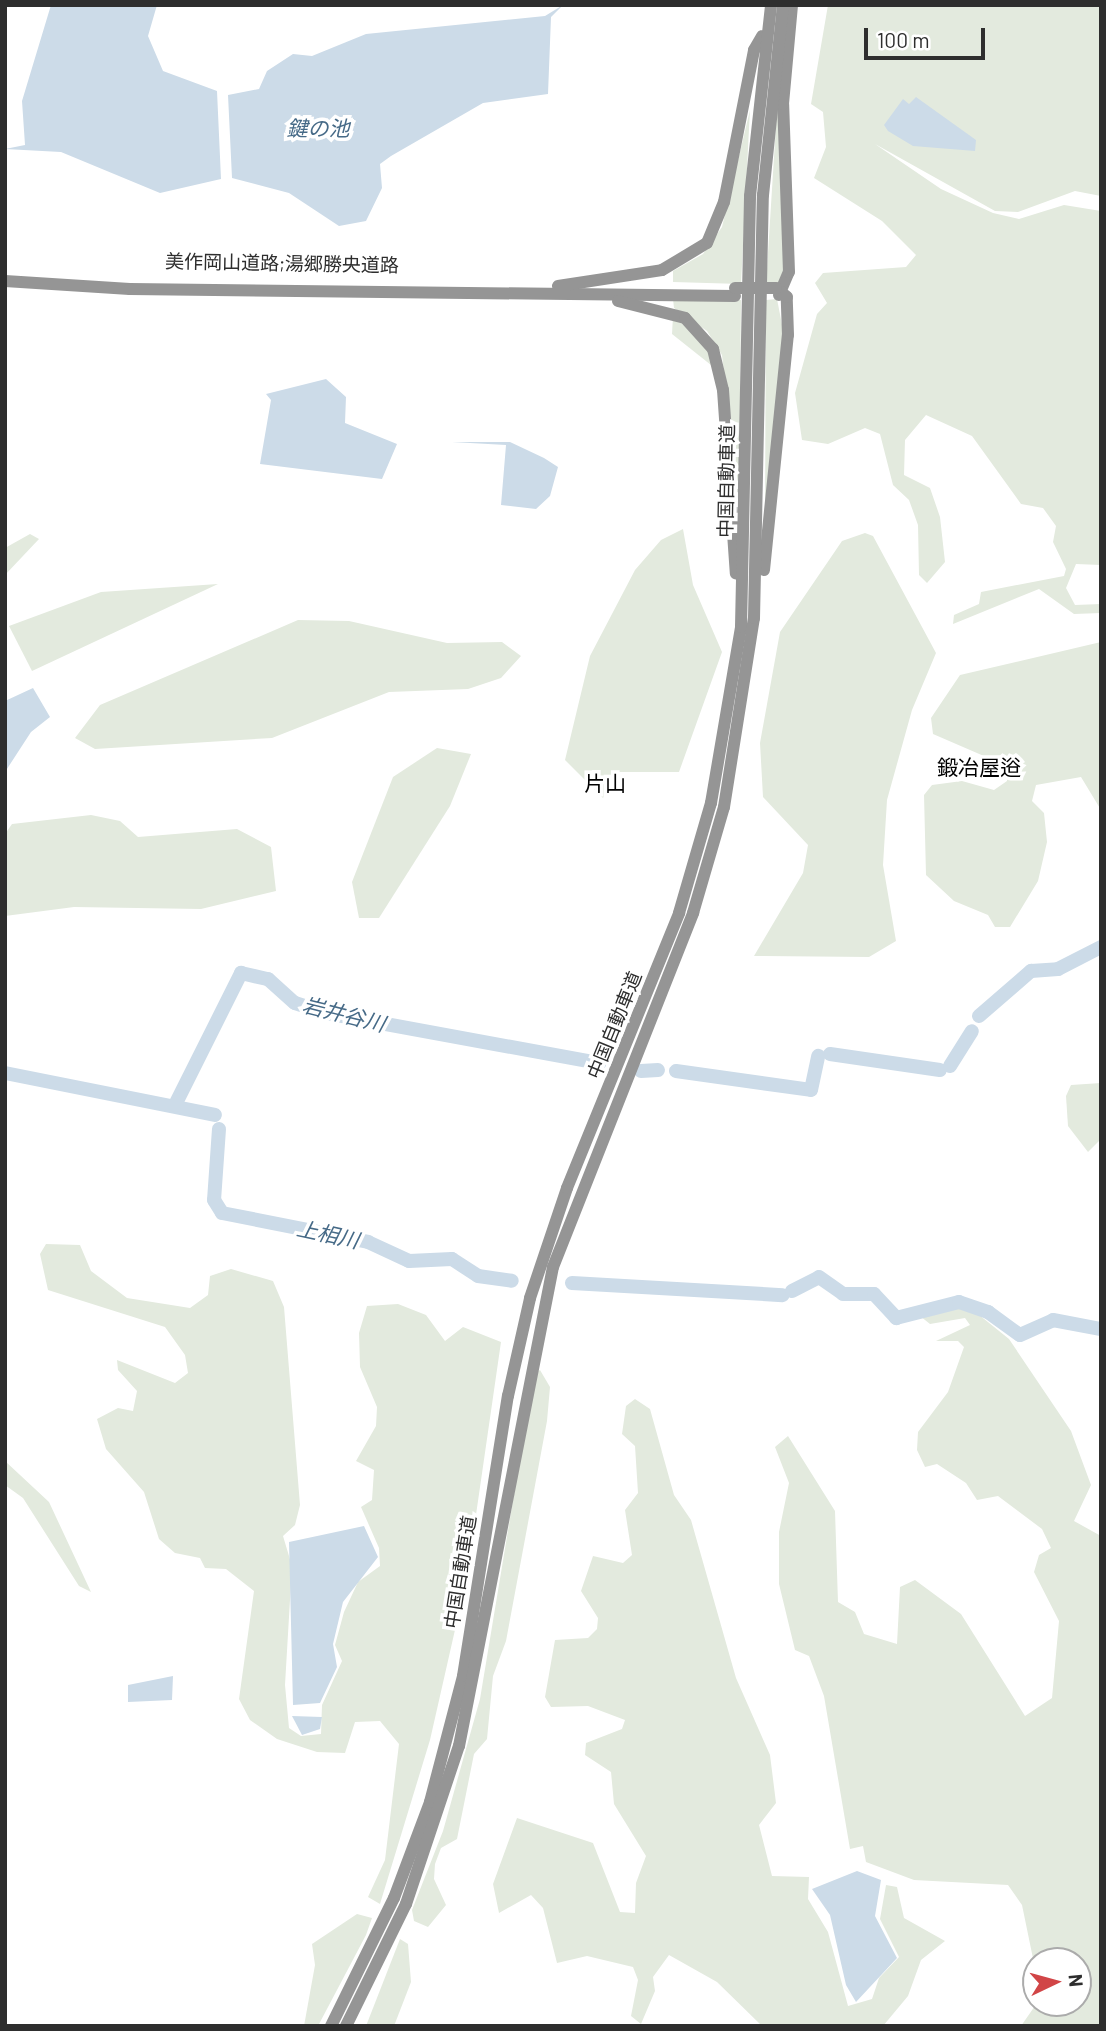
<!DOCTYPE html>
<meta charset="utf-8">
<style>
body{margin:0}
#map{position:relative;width:1106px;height:2031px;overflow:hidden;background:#fff;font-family:Barlow,"Noto Sans JP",sans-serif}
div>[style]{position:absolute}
.green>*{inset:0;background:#e3eade}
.water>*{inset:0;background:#ccdbe8}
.river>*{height:14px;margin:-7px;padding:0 7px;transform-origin:7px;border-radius:7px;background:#ccdbe8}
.motorway>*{height:12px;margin:-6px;padding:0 6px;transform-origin:6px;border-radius:6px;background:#959595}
.motorway-bridge>*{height:12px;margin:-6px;padding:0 6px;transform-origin:6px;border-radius:6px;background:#959595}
span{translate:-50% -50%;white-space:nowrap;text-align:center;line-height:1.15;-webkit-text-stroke:7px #fff;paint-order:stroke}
.street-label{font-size:19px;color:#2e2e2e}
.water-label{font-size:21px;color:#466a87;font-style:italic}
.neighbourhood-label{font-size:21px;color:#000}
.frame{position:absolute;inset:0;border:7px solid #2e2e2e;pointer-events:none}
.north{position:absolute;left:1022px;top:1947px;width:70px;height:70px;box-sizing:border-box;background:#fff;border:2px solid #ababab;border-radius:50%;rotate:85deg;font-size:19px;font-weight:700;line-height:28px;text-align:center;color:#2e2e2e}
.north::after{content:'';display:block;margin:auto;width:24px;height:32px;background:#d14547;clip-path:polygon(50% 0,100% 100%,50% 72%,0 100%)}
.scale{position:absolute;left:864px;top:28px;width:121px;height:32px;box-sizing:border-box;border:4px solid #2e2e2e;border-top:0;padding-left:9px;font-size:21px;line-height:24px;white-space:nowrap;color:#2e2e2e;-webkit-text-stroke:5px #fff;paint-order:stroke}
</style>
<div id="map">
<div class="green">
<div style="clip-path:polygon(828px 5px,1101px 5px,1101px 196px,1075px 191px,1018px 212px,995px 211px,875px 144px,941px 189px,993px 213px,1019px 219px,1064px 205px,1101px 211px,1101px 565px,1076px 564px,1066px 588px,1075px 605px,1101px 604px,1101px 613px,1074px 614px,1039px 589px,953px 624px,954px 615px,979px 604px,981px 592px,1064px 576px,1066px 569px,1053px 542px,1056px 526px,1043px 508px,1021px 504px,972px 436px,926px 415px,905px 440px,904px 475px,930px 488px,940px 517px,945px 562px,927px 583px,919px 575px,918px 525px,909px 500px,893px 485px,880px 434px,865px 428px,828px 444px,802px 440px,795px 393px,817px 314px,827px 303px,815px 283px,823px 273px,906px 267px,916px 255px,882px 221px,814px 178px,826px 147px,823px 112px,811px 104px)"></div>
<div style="clip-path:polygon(779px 77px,785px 268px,778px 285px,766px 285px)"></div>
<div style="clip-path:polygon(750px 110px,741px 284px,673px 282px,673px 271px,703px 254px,722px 227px)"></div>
<div style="clip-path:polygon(673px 299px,741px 300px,739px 506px,722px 355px,707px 331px,674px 308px)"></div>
<div style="clip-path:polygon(777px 299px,784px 335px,765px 509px,766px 300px)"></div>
<div style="clip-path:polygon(673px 316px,706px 344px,716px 369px,672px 334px)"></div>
<div style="clip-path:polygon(683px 529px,693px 585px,722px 652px,679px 772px,616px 772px,603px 798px,565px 760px,590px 656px,635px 570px,661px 540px)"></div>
<div style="clip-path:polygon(865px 533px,873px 536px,936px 653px,912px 710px,887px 800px,883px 865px,896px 941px,869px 957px,754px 956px,803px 873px,808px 845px,763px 797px,760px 743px,780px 632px,842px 541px)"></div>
<div style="clip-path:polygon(30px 534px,39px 539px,5px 575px,5px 548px)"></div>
<div style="clip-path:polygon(218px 584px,32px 671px,9px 626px,101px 592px)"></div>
<div style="clip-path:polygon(298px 620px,349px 621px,447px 643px,502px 642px,521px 656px,501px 678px,468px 689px,389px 692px,272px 738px,95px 749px,75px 738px,100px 705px)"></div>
<div style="clip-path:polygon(1101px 642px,1101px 810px,1081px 777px,1036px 785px,1032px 801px,1044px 813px,1047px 842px,1038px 881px,1010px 927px,995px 927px,988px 915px,954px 901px,926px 875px,924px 795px,932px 785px,962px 781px,994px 790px,1007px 781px,1007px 766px,933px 734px,931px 718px,960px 675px)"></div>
<div style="clip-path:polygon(437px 748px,471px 754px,450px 806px,379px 918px,359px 918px,352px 882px,393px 777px)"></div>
<div style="clip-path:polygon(91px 815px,120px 821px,138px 837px,237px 829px,271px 847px,276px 891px,201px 909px,74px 907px,5px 916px,5px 834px,12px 824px)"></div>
<div style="clip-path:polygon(1101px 1083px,1101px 1139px,1088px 1152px,1068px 1126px,1066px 1096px,1071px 1085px)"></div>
<div style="clip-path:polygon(46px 1244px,80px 1245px,91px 1271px,127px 1298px,190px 1308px,208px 1295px,210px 1276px,231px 1269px,273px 1281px,284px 1307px,300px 1505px,295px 1525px,283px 1536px,292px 1566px,285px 1685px,289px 1728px,301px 1736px,321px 1734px,322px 1705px,342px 1661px,335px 1645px,344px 1612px,358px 1582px,380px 1566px,379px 1548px,361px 1507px,372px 1500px,374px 1470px,356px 1461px,376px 1426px,377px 1407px,360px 1367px,359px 1333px,367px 1306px,398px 1304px,426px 1315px,445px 1341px,463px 1327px,501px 1342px,467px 1577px,430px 1740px,380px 1904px,368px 1897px,385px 1860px,399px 1744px,380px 1721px,355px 1722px,345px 1753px,317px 1752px,277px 1739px,250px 1720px,239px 1699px,254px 1591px,226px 1569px,205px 1568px,200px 1558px,175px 1553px,159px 1539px,144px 1492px,106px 1449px,97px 1419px,118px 1408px,133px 1411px,137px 1391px,118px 1370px,117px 1360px,175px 1383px,188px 1373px,185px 1355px,165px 1327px,48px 1290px,40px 1254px)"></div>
<div style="clip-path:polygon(957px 1306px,973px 1310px,1009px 1339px,1071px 1431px,1091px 1485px,1074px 1521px,1101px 1536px,1101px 2026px,1021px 2026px,1037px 2003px,1078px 2003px,1078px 1961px,1036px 1961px,1036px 1973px,1022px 1905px,1008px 1885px,914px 1880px,866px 1862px,863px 1846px,850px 1849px,824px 1696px,809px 1656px,795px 1650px,779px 1584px,779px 1532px,789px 1483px,775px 1447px,788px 1436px,835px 1511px,838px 1602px,855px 1612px,864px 1634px,897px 1644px,900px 1587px,915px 1580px,961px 1614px,1025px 1716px,1052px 1698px,1059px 1621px,1034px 1572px,1039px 1555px,1051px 1548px,1042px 1529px,998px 1496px,977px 1500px,966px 1483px,937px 1464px,925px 1467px,917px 1450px,918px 1432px,948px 1392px,964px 1347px,958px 1341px,936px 1341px,970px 1325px,965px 1318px,930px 1324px,920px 1316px)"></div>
<div style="clip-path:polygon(540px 1370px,550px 1387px,547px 1421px,506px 1641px,493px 1676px,487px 1739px,474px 1754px,457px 1839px,441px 1848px,435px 1864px,434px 1879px,446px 1905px,428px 1927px,414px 1921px,412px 1910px,443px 1831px,480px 1699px,534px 1374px)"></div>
<div style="clip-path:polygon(635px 1399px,650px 1409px,674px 1495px,691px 1520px,736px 1678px,770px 1755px,776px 1803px,759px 1825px,772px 1876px,809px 1877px,808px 1899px,828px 1932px,848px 2006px,872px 1999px,879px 1978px,899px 1957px,880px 1919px,886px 1885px,897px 1887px,904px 1918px,945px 1941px,921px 1960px,908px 1996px,883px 2026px,762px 2026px,717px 1982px,669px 1955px,653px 1977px,655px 1991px,641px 2024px,631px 2016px,638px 1980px,633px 1967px,587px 1956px,557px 1963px,543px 1908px,531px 1895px,499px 1913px,493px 1884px,517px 1818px,593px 1843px,620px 1912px,635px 1913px,636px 1883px,646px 1856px,614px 1804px,611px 1772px,585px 1755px,586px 1743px,622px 1729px,625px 1720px,588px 1706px,551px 1707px,545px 1697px,555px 1640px,588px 1638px,597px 1629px,598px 1618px,581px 1591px,593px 1556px,623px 1563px,632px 1555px,625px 1510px,638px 1493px,635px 1446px,622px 1434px,626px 1406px)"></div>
<div style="clip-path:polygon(5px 1461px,49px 1502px,91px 1592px,79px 1586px,23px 1498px,5px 1485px)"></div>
<div style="clip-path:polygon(357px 1914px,372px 1918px,366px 1935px,318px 2026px,304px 2026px,315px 1965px,312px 1944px)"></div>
<div style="clip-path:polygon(400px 1939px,408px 1944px,411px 1982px,394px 2026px,366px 2026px)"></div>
</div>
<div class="water">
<div style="clip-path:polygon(51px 5px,157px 5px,148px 36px,163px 71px,217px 91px,221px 179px,160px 193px,61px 152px,5px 149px,25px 145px,22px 101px)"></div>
<div style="clip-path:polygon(563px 5px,551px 17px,548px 94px,483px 103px,391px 156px,380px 164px,382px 188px,366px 221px,339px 226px,289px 193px,232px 178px,228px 95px,259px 89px,267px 71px,293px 54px,312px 56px,366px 34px,545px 16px)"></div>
<div style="clip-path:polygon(916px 97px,976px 140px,975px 151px,913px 146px,888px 131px,884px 125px,903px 99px,909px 104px)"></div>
<div style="clip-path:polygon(326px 379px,346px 397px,345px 423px,397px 444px,382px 479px,260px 464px,271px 400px,266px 394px)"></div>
<div style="clip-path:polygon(452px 442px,510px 442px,544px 458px,558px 467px,550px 496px,536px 509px,501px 505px,506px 445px)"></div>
<div style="clip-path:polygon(33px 688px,50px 717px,31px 732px,5px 772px,5px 701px)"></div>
<div style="clip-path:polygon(364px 1526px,378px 1557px,343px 1602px,333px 1644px,337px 1667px,320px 1703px,293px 1705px,289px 1542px)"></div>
<div style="clip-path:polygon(173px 1676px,172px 1700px,128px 1702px,128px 1685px)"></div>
<div style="clip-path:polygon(292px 1716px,322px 1717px,320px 1729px,302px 1735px)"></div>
<div style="clip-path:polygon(857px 1871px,881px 1880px,875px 1916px,897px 1958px,856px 2002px,846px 1985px,830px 1915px,812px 1889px)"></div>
</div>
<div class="river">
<div style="left:979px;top:1016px;width:69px;rotate:-40.9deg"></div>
<div style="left:1031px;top:971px;width:27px;rotate:-4deg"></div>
<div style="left:1058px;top:969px;width:48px;rotate:-27.1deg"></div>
<div style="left:830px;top:1054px;width:111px;rotate:8.3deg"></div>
<div style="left:950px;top:1066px;width:41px;rotate:-57.8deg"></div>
<div style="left:641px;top:1071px;width:17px;rotate:-3deg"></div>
<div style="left:676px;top:1071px;width:136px;rotate:8deg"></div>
<div style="left:811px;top:1090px;width:35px;rotate:-78deg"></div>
<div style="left:5px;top:1073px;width:214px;rotate:11.3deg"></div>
<div style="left:175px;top:1105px;width:148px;rotate:-63.4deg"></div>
<div style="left:241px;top:973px;width:28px;rotate:13deg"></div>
<div style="left:268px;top:979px;width:36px;rotate:42deg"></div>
<div style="left:295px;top:1003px;width:33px;rotate:18deg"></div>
<div style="left:326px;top:1013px;width:278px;rotate:10.4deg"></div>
<div style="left:219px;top:1129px;width:71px;rotate:94deg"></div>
<div style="left:214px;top:1200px;width:15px;rotate:58deg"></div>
<div style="left:222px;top:1213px;width:149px;rotate:11.2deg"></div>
<div style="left:368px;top:1242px;width:45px;rotate:24.9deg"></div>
<div style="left:409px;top:1261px;width:43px;rotate:-2.7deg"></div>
<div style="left:452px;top:1259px;width:31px;rotate:33deg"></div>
<div style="left:478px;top:1276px;width:34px;rotate:8deg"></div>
<div style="left:572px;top:1283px;width:211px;rotate:3.3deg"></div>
<div style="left:792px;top:1291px;width:30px;rotate:-27deg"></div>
<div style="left:819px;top:1277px;width:29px;rotate:35deg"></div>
<div style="left:843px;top:1294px;width:31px"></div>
<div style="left:874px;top:1294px;width:33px;rotate:47deg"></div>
<div style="left:896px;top:1318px;width:65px;rotate:-14.3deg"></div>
<div style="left:959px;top:1302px;width:31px;rotate:19deg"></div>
<div style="left:988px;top:1312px;width:39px;rotate:36deg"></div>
<div style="left:1020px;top:1335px;width:36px;rotate:-24deg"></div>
<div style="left:1053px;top:1320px;width:49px;rotate:10.6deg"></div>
</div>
<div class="motorway">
<div style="left:5px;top:281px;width:125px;rotate:3.7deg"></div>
<div style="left:130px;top:289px;width:605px;rotate:0.66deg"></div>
<div style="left:558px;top:286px;width:105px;rotate:-8.7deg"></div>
<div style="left:662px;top:270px;width:52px;rotate:-31deg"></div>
<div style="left:707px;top:243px;width:44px;rotate:-67.5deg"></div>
<div style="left:724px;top:202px;width:155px;rotate:-78.8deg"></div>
<div style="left:754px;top:50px;width:16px;rotate:-60deg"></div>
<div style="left:779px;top:295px;width:25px;rotate:-67deg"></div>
<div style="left:789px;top:272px;width:168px;rotate:-92deg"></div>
<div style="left:783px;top:104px;width:99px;rotate:-84.8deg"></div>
<div style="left:618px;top:301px;width:69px;rotate:14.2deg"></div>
<div style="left:685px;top:318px;width:42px;rotate:47.9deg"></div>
<div style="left:713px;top:349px;width:42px;rotate:76.3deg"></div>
<div style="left:723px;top:390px;width:184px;rotate:86deg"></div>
<div style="left:764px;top:570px;width:236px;rotate:-84.2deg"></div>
<div style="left:788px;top:335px;width:38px;rotate:-92deg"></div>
<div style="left:787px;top:297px;width:14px;rotate:-141deg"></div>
<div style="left:331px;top:2026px;width:143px;rotate:-63.8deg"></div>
<div style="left:394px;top:1898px;width:103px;rotate:-69.4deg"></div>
<div style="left:430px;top:1802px;width:130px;rotate:-75.3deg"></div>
<div style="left:463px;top:1676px;width:284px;rotate:-80.9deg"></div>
<div style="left:508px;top:1396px;width:100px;rotate:-77.3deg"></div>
<div style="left:530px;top:1298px;width:116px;rotate:-71.4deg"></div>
<div style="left:567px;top:1188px;width:297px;rotate:-67.8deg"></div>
<div style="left:679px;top:913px;width:115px;rotate:-73.8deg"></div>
<div style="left:711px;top:803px;width:179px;rotate:-80.3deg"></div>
<div style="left:741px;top:627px;width:431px;rotate:-88.8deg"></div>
<div style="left:750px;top:196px;width:192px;rotate:-83.7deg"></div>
<div style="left:346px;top:2026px;width:136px;rotate:-63.8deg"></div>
<div style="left:406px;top:1904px;width:167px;rotate:-71.5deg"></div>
<div style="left:459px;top:1746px;width:488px;rotate:-78.9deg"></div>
<div style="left:553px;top:1267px;width:381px;rotate:-68.4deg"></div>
<div style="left:693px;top:913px;width:110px;rotate:-73.7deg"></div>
<div style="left:724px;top:807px;width:191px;rotate:-81deg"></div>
<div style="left:754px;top:618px;width:423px;rotate:-88.8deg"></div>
<div style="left:763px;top:195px;width:191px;rotate:-84deg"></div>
</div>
<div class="motorway-bridge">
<div style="left:735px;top:288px;width:41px"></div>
</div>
<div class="street-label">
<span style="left:282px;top:263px;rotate:1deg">美作岡山道路;湯郷勝央道路</span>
<span style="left:726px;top:481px;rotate:-89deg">中国自動車道</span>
<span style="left:614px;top:1025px;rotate:-68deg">中国自動車道</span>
<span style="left:460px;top:1572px;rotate:-81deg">中国自動車道</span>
</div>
<div class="water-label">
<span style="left:318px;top:128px">鍵の池</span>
<span style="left:344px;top:1014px;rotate:14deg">岩井谷川</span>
<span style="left:328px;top:1234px;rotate:12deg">上相川</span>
</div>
<div class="neighbourhood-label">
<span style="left:979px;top:767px">鍛冶屋逧</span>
<span style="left:605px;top:783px">片山</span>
</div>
<div class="frame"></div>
<div class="north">N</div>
<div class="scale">100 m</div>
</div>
